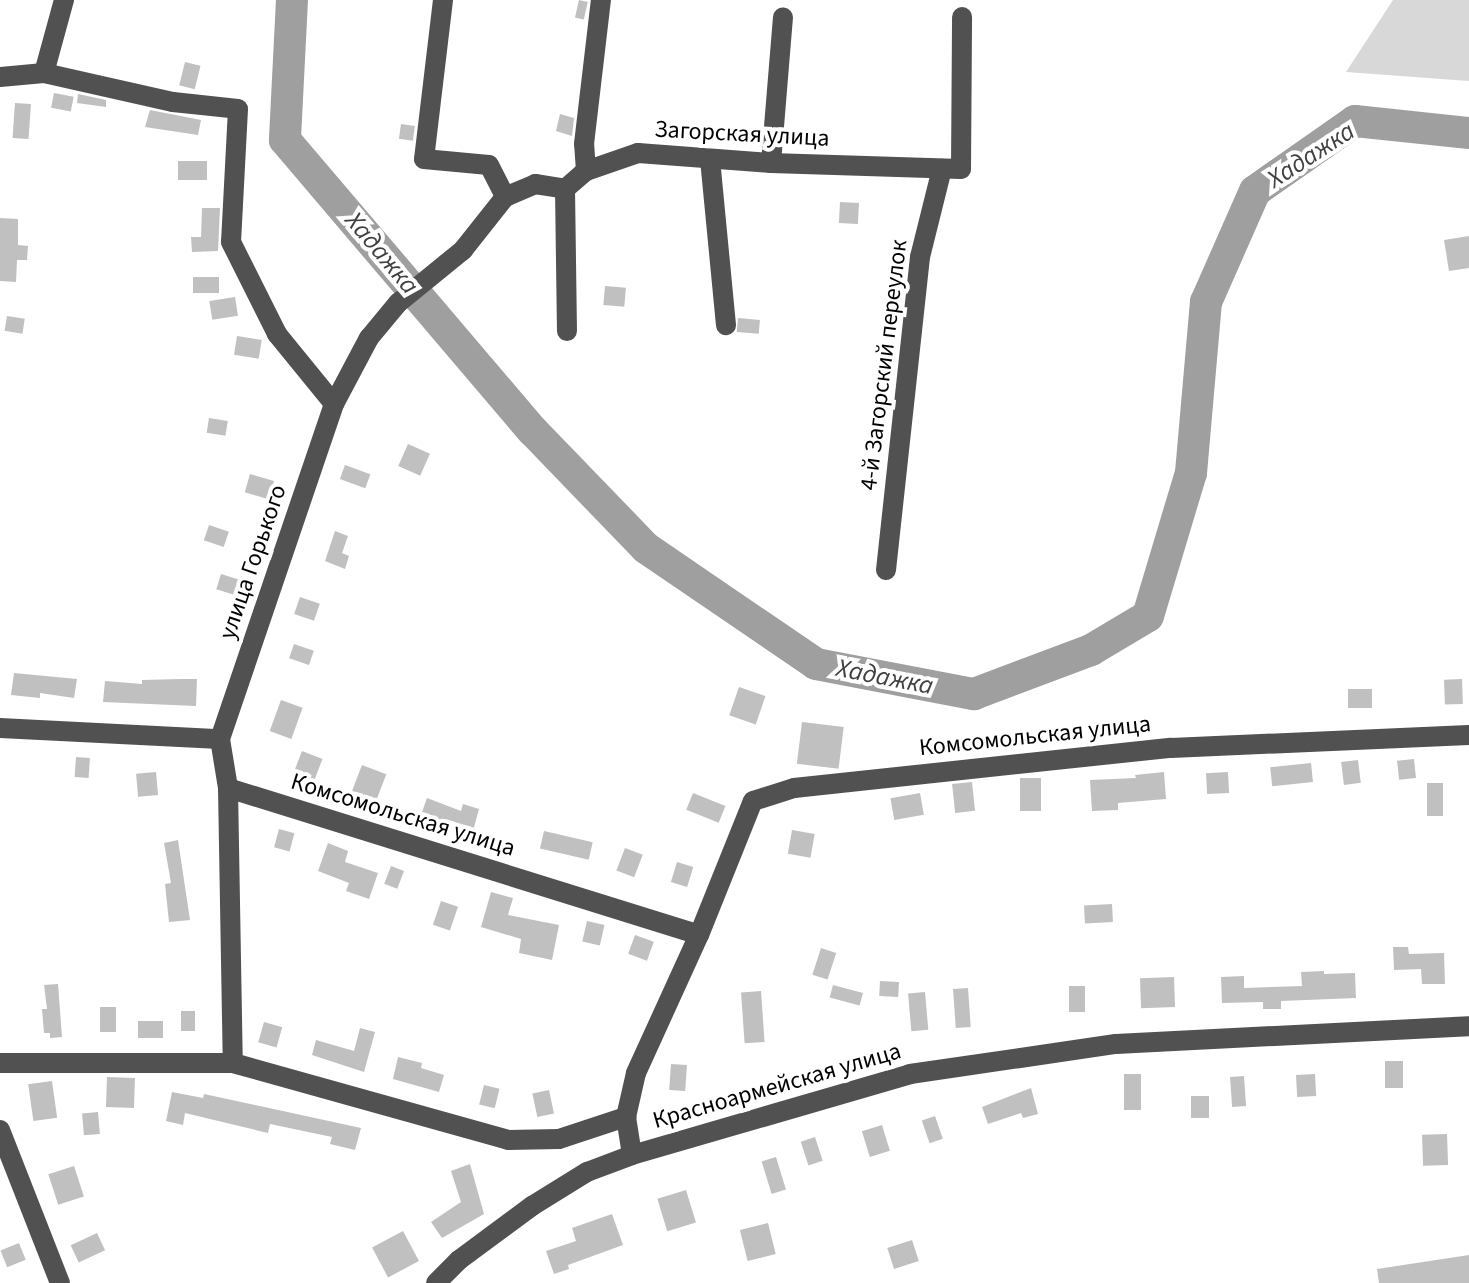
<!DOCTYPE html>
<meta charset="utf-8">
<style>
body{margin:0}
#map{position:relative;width:1469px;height:1283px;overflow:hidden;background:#fff;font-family:"Source Sans 3",sans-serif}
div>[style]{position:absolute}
.green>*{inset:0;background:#d8d8d8}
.river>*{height:32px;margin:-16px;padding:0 16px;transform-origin:16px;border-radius:16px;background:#9f9f9f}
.building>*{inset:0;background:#c0c0c0;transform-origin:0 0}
.minor>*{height:20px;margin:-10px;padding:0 10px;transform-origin:10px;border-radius:10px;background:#515151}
span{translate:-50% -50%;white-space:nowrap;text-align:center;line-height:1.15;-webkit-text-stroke:8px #fff;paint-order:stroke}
.street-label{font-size:24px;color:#000}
.water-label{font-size:26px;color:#404040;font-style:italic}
</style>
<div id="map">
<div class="green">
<div style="clip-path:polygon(1393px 0,1469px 0,1469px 81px,1346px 72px)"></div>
</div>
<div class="river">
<div style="left:292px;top:0;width:140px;rotate:92.9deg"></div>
<div style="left:285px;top:140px;width:382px;rotate:49.6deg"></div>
<div style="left:533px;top:431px;width:163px;rotate:46deg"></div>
<div style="left:646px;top:548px;width:206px;rotate:34.3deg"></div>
<div style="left:816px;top:664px;width:161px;rotate:10.8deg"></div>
<div style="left:974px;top:694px;width:125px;rotate:-20.6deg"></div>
<div style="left:1091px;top:650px;width:66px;rotate:-30.8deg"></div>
<div style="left:1148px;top:616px;width:149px;rotate:-73.3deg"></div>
<div style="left:1191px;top:473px;width:172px;rotate:-85deg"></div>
<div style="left:1206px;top:302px;width:121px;rotate:-66.2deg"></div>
<div style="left:1255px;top:191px;width:122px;rotate:-35deg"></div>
<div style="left:1355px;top:121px;width:115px;rotate:6deg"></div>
</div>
<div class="building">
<div style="left:579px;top:0;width:9px;height:18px;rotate:13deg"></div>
<div style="left:185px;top:62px;width:16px;height:24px;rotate:14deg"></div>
<div style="left:54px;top:93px;width:20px;height:15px;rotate:11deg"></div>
<div style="clip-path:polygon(78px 94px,106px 100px,106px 107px,77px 103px)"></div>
<div style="left:15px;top:103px;width:16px;height:35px;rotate:4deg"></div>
<div style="clip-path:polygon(150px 110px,201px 120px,198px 135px,145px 127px)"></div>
<div style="clip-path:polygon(560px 114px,574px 118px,572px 136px,556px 131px)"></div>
<div style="left:401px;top:124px;width:14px;height:15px;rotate:8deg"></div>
<div style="left:178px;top:161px;width:29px;height:19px"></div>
<div style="left:840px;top:202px;width:19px;height:21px;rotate:3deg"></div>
<div style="clip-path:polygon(202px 208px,220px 208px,218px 251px,192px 252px,191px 237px,201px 237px)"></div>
<div style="clip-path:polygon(0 218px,18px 219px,18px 245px,28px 246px,27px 260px,17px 260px,16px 282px,0 281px)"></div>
<div style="clip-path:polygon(1469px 236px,1469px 268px,1449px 271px,1444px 240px)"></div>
<div style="left:193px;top:277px;width:26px;height:16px"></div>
<div style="left:605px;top:286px;width:21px;height:19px;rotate:5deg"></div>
<div style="left:235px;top:297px;width:19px;height:26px;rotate:81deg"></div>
<div style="left:7px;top:316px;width:18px;height:15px;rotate:9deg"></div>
<div style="left:738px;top:318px;width:22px;height:14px;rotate:5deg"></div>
<div style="left:237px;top:336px;width:25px;height:19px;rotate:9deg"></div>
<div style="left:209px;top:418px;width:19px;height:15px;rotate:9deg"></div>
<div style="left:408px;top:444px;width:24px;height:24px;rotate:24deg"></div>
<div style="left:345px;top:465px;width:27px;height:15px;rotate:20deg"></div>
<div style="left:250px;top:474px;width:25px;height:19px;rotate:16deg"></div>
<div style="left:209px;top:525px;width:21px;height:16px;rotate:19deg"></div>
<div style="clip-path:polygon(335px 531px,348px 536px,342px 553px,349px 556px,345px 569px,325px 561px)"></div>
<div style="left:221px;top:574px;width:21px;height:16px;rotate:17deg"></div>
<div style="left:300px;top:597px;width:21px;height:18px;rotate:19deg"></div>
<div style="left:294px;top:644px;width:21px;height:15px;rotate:19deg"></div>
<div style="clip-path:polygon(14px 673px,77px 679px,74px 698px,40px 693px,40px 698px,11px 695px)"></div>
<div style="clip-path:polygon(181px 679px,197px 679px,196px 706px,103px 702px,105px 681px,142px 684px,142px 680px)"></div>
<div style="left:1462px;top:679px;width:25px;height:18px;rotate:88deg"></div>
<div style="left:739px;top:687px;width:28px;height:30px;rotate:19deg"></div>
<div style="left:1348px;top:689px;width:24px;height:19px"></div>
<div style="left:281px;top:700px;width:23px;height:33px;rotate:20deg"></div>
<div style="left:802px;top:722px;width:42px;height:42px;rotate:7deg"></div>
<div style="left:302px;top:751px;width:22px;height:25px;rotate:21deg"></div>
<div style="left:76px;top:757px;width:14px;height:20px;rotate:4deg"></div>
<div style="left:1414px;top:759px;width:19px;height:17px;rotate:84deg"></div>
<div style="left:1358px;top:760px;width:23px;height:17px;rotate:83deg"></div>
<div style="left:1311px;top:763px;width:19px;height:41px;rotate:84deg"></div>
<div style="left:362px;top:765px;width:26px;height:32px;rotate:21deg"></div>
<div style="left:156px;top:772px;width:23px;height:20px;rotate:85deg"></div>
<div style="clip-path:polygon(1164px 772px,1166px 799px,1118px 803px,1118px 810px,1092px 811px,1090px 780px,1136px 778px,1135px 775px)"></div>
<div style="left:1228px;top:772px;width:21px;height:22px;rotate:87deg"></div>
<div style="left:1020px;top:778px;width:21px;height:33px"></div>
<div style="left:972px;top:782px;width:29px;height:20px;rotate:84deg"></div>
<div style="left:1427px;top:783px;width:16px;height:33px"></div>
<div style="left:693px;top:793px;width:35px;height:18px;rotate:22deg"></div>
<div style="left:920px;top:793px;width:22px;height:30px;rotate:80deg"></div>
<div style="clip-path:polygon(427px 798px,461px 811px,463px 804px,479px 809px,473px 831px,435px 820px,432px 828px,418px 823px)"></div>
<div style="left:279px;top:829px;width:16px;height:19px;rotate:15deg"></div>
<div style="left:792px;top:830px;width:23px;height:24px;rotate:10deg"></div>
<div style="left:544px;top:831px;width:50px;height:18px;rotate:13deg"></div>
<div style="clip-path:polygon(178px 840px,190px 920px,169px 922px,165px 884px,171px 883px,164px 843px)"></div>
<div style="clip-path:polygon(328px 843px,348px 851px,345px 862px,378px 873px,369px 899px,346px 891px,349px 883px,318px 871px)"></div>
<div style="left:625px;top:848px;width:19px;height:24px;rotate:21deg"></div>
<div style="left:677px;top:862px;width:17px;height:21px;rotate:17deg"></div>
<div style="left:391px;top:866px;width:14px;height:19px;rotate:21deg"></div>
<div style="clip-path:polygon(491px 892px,513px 898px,508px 915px,559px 925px,552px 960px,519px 953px,521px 939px,481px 927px)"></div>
<div style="left:441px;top:901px;width:18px;height:25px;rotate:19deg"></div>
<div style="left:1112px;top:904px;width:18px;height:28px;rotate:87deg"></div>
<div style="left:587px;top:921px;width:18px;height:21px;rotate:13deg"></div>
<div style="left:635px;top:935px;width:20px;height:20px;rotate:20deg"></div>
<div style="clip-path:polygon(1393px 947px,1408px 947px,1409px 954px,1444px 953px,1445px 984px,1422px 984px,1421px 969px,1394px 970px)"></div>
<div style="left:821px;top:948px;width:16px;height:28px;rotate:18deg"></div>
<div style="clip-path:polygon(1324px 971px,1324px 974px,1355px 973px,1356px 998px,1281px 1001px,1281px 1009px,1263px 1009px,1263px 1002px,1222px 1003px,1221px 977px,1244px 976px,1244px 988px,1302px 986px,1301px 972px)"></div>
<div style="left:1174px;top:977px;width:30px;height:34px;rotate:88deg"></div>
<div style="left:880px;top:981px;width:19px;height:15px;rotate:3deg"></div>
<div style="clip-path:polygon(58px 984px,62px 1037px,50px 1038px,50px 1033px,44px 1033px,42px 1009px,47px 1009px,44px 985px)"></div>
<div style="left:833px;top:985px;width:31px;height:13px;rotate:15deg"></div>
<div style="left:1069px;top:986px;width:16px;height:26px"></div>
<div style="left:968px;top:988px;width:39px;height:15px;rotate:86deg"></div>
<div style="left:761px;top:991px;width:51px;height:20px;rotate:86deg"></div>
<div style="left:925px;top:992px;width:38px;height:17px;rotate:85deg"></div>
<div style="left:116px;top:1007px;width:25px;height:16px;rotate:90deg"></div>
<div style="left:181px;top:1011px;width:14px;height:20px"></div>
<div style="left:138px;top:1021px;width:25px;height:17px"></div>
<div style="left:264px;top:1022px;width:19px;height:21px;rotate:16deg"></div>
<div style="clip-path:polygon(360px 1028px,375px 1032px,364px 1072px,312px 1055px,316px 1040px,354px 1051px)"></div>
<div style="clip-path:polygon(398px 1057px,422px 1063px,421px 1068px,444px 1075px,439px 1092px,393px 1079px)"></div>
<div style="left:1385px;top:1061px;width:18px;height:27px"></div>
<div style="left:671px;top:1064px;width:16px;height:26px;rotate:4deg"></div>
<div style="left:1124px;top:1074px;width:17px;height:36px"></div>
<div style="left:1315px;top:1074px;width:22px;height:19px;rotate:87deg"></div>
<div style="left:1244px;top:1076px;width:30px;height:14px;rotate:86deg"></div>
<div style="left:107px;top:1077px;width:28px;height:30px;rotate:2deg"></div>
<div style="left:52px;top:1081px;width:37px;height:24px;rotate:82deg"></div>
<div style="left:484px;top:1085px;width:16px;height:20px;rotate:14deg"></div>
<div style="clip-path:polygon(1031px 1088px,1038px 1114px,1023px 1118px,1021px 1113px,988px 1124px,982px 1107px)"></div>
<div style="left:549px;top:1090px;width:24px;height:17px;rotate:78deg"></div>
<div style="clip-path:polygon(172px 1092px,203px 1098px,204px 1094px,361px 1128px,355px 1150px,330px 1144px,332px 1137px,270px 1124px,268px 1133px,185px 1113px,183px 1125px,166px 1121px)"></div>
<div style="left:1191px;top:1096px;width:18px;height:22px"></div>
<div style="left:98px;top:1112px;width:22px;height:16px;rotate:85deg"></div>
<div style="left:935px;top:1116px;width:24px;height:14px;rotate:71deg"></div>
<div style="left:882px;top:1125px;width:27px;height:21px;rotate:73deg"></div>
<div style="left:1447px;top:1134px;width:31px;height:25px;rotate:88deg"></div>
<div style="left:815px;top:1137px;width:25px;height:15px;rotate:72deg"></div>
<div style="left:776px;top:1157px;width:34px;height:15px;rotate:73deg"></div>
<div style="clip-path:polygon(470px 1164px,484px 1214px,442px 1238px,431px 1222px,461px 1202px,451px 1171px)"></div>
<div style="left:74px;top:1166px;width:32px;height:27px;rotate:72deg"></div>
<div style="left:686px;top:1190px;width:34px;height:30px;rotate:73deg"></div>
<div style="clip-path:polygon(612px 1214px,623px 1245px,568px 1265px,569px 1269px,554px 1274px,546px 1251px,576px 1241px,572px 1228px)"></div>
<div style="left:768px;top:1223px;width:32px;height:29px;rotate:76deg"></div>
<div style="left:403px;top:1231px;width:34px;height:35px;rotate:62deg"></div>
<div style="left:97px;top:1233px;width:19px;height:29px;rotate:65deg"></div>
<div style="left:912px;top:1240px;width:22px;height:26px;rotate:72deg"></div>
<div style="left:19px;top:1243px;width:18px;height:20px;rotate:68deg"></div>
<div style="clip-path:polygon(1469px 1255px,1469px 1283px,1379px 1283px,1377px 1269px)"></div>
</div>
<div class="minor">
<div style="left:443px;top:0;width:160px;rotate:96.8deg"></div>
<div style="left:424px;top:159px;width:65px;rotate:5.3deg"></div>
<div style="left:489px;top:165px;width:36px;rotate:63deg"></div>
<div style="left:505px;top:197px;width:33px;rotate:-23deg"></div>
<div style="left:535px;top:184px;width:30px;rotate:9deg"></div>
<div style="left:565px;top:189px;width:28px;rotate:-41deg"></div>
<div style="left:586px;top:171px;width:55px;rotate:-19.1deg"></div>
<div style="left:638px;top:153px;width:133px;rotate:4.3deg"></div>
<div style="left:771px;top:163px;width:190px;rotate:1.8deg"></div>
<div style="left:961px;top:169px;width:152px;rotate:-89.6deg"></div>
<div style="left:44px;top:73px;width:76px;rotate:-74.7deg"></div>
<div style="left:0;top:77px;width:44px;rotate:-5.2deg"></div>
<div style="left:44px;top:73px;width:132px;rotate:12.7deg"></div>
<div style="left:173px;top:102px;width:65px;rotate:6.1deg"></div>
<div style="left:238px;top:109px;width:133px;rotate:93deg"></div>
<div style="left:231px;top:242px;width:103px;rotate:63.4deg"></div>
<div style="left:277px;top:334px;width:90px;rotate:50.8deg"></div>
<div style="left:334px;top:404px;width:354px;rotate:108.8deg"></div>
<div style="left:220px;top:739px;width:50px;rotate:80.7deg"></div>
<div style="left:228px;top:788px;width:275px;rotate:89deg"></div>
<div style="left:710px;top:159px;width:167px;rotate:84.5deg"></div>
<div style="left:771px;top:163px;width:146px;rotate:-85.3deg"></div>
<div style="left:586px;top:171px;width:27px;rotate:-94deg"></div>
<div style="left:584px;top:144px;width:145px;rotate:-83.3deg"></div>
<div style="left:565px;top:189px;width:142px;rotate:89.2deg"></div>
<div style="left:334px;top:404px;width:75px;rotate:-62.1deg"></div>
<div style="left:369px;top:338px;width:45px;rotate:-50.4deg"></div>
<div style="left:398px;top:303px;width:84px;rotate:-39.2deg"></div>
<div style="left:463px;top:250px;width:68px;rotate:-51.6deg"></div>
<div style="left:886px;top:570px;width:315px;rotate:-83.8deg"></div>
<div style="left:920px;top:257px;width:91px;rotate:-76deg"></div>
<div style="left:0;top:728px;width:220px;rotate:2.9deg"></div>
<div style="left:228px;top:788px;width:493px;rotate:17.3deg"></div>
<div style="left:0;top:1063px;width:233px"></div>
<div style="left:233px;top:1063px;width:286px;rotate:15.6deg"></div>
<div style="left:508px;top:1140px;width:51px;rotate:-1.1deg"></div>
<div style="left:559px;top:1139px;width:71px;rotate:-18.2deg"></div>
<div style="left:626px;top:1117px;width:38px;rotate:81deg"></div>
<div style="left:626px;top:1117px;width:45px;rotate:-77.2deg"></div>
<div style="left:636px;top:1073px;width:152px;rotate:-65.5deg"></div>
<div style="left:699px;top:935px;width:144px;rotate:-68.1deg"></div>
<div style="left:753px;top:801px;width:43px;rotate:-17.6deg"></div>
<div style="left:794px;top:788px;width:379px;rotate:-6.1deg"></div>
<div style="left:1171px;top:748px;width:298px;rotate:-2.5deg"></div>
<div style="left:0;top:1130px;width:164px;rotate:68.6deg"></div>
<div style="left:436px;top:1283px;width:33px;rotate:-45deg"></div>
<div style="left:459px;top:1260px;width:91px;rotate:-36.5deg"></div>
<div style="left:532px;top:1206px;width:65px;rotate:-31.7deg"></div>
<div style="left:587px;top:1172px;width:48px;rotate:-20.7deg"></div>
<div style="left:632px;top:1155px;width:290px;rotate:-16.2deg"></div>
<div style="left:910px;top:1074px;width:208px;rotate:-8.3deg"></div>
<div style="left:1116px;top:1044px;width:353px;rotate:-2.9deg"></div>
</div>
<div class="street-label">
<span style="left:742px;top:134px;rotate:3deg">Загорская улица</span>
<span style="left:884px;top:365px;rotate:-83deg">4-й Загорский переулок</span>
<span style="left:253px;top:562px;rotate:-71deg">улица Горького</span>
<span style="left:1035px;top:736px;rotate:-6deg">Комсомольская улица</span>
<span style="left:403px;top:815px;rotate:17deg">Комсомольская улица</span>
<span style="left:777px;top:1086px;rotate:-16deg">Красноармейская улица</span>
</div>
<div class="water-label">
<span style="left:1311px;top:155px;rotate:-33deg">Хадажка</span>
<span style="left:382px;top:253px;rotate:50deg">Хадажка</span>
<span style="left:885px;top:677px;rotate:11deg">Хадажка</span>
</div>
</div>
